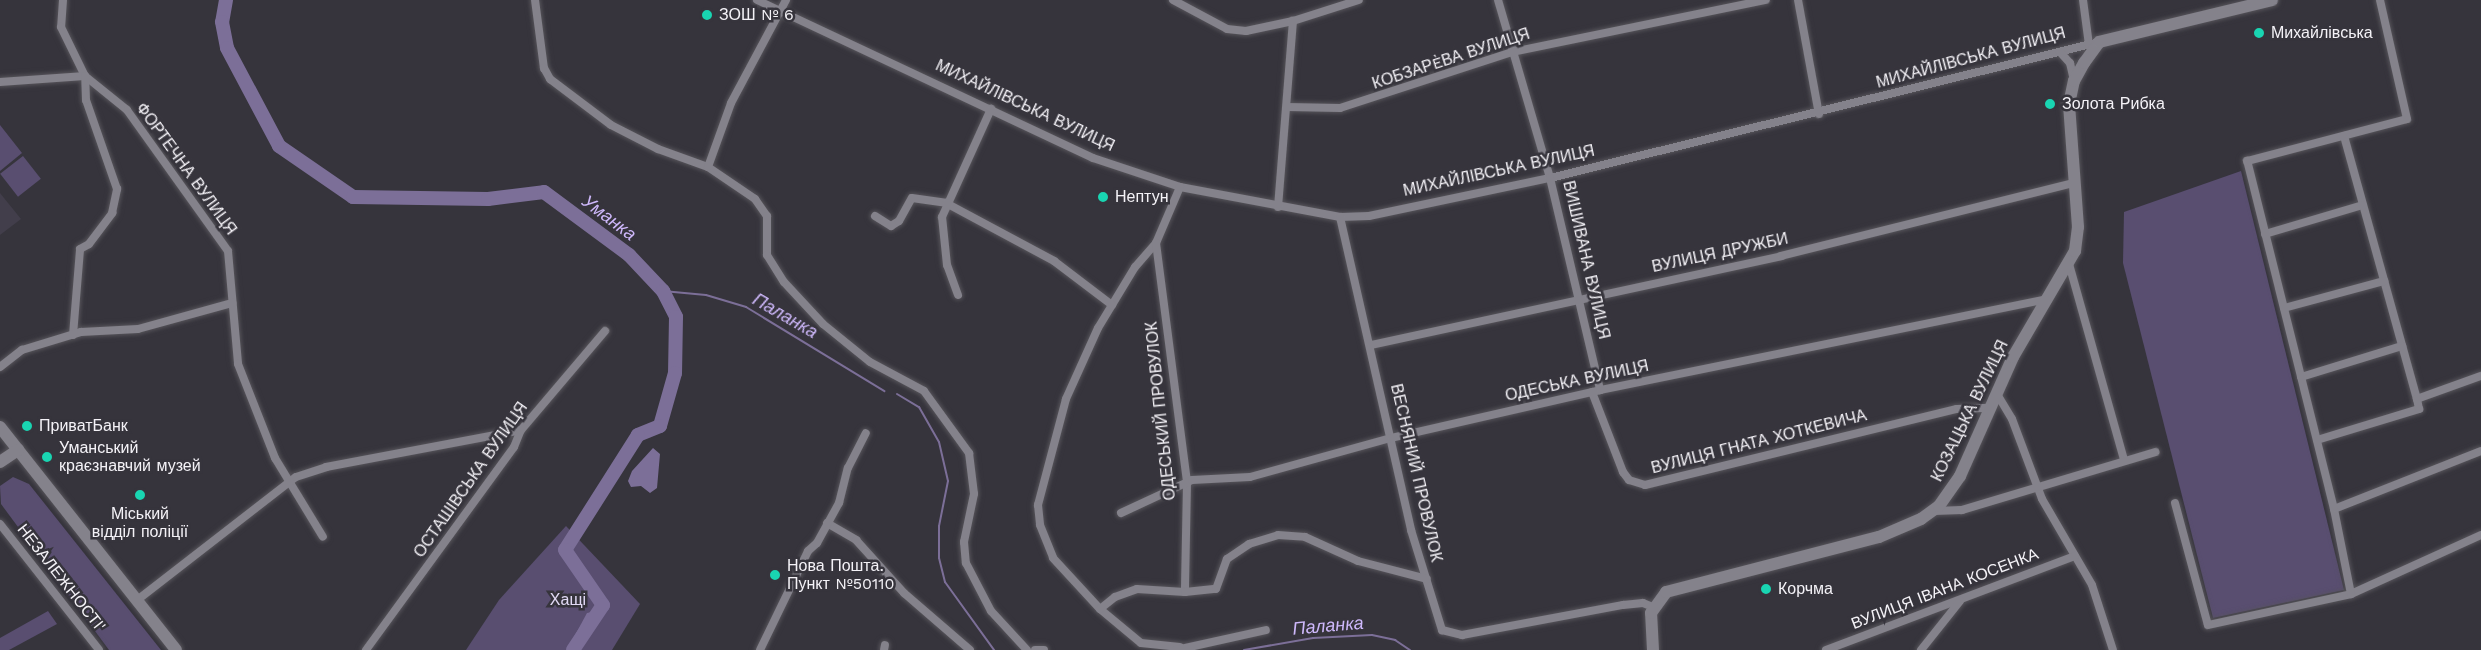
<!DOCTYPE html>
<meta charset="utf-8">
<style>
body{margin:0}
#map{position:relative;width:2481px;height:650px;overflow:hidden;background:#36343c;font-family:"Work Sans",sans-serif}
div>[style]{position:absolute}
.built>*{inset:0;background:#423e4b}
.green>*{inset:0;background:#594e70;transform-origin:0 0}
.water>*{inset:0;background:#7c6f98}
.stream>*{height:2px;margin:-1px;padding:0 1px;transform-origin:1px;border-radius:1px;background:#7c6f98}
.river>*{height:14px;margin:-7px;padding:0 7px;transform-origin:7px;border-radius:7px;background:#7c6f98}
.roads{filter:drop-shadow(0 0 2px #56545a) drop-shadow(0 0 2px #56545a)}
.street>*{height:8px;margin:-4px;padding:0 4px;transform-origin:4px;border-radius:4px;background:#84828b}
.secondary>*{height:12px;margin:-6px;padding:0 6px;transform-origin:6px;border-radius:6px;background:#84828b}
.dots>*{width:16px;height:16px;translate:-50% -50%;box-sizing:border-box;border:3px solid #36343c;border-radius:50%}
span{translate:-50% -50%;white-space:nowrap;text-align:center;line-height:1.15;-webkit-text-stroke:5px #36343c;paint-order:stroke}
.poi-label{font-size:16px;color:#f4f2f7}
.left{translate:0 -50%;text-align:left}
.street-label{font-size:16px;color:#f4f2f7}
.park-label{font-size:16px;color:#e1d9f4}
.water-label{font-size:18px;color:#ceb8fb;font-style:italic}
</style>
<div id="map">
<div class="built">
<div style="clip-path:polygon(0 193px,21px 219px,0 235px)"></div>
</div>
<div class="green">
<div style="clip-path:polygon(0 125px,22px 153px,0 171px)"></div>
<div style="left:23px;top:156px;width:29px;height:29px;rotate:52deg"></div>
<div style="clip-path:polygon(2241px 171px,2344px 590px,2213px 618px,2123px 263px,2124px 212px)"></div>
<div style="clip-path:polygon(13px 477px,29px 484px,161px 650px,109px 650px,1px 504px,0 486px)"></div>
<div style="clip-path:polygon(566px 526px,640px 604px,612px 650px,466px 650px,499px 600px)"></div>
<div style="clip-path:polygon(48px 611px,57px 624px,9px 650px,0 650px,0 638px)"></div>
</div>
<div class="water">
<div style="clip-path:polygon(653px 448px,660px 454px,657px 488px,650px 493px,641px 486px,631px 487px,628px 481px,632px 471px)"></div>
<div style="clip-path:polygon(592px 612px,598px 615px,579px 650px,567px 650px,587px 613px)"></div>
</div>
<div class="stream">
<div style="left:663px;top:291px;width:43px;rotate:5.3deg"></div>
<div style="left:706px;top:295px;width:42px;rotate:16.7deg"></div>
<div style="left:746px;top:307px;width:162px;rotate:31.3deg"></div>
<div style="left:897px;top:394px;width:26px;rotate:31deg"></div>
<div style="left:919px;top:407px;width:40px;rotate:60.3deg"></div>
<div style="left:939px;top:442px;width:40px;rotate:77deg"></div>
<div style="left:948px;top:481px;width:46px;rotate:101.3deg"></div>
<div style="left:939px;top:526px;width:32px;rotate:90deg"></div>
<div style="left:939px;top:558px;width:25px;rotate:76deg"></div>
<div style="left:945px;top:582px;width:84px;rotate:54.2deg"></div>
<div style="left:1244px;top:650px;width:70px;rotate:-9.9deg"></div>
<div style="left:1313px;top:638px;width:59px;rotate:-2.9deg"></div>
<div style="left:1372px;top:635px;width:24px;rotate:12deg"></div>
<div style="left:1395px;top:640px;width:18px;rotate:34deg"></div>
</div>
<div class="river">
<div style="left:226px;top:0;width:22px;rotate:100deg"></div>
<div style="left:222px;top:22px;width:26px;rotate:79deg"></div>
<div style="left:227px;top:48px;width:111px;rotate:62deg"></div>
<div style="left:279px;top:146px;width:90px;rotate:34.6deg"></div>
<div style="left:353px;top:197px;width:135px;rotate:0.8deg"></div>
<div style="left:488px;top:199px;width:56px;rotate:-7.1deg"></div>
<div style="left:544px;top:192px;width:106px;rotate:36.5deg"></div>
<div style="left:629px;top:255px;width:50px;rotate:46.6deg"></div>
<div style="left:663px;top:291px;width:29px;rotate:63deg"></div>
<div style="left:676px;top:317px;width:56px;rotate:91deg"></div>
<div style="left:675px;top:373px;width:55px;rotate:105.8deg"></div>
<div style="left:660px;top:426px;width:24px;rotate:158deg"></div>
<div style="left:638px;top:435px;width:136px;rotate:122.4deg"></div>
<div style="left:565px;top:550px;width:67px;rotate:55.4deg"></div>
<div style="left:603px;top:605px;width:54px;rotate:123.7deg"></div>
</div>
<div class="roads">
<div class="street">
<div style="left:63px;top:0;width:27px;rotate:94deg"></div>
<div style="left:61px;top:27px;width:55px;rotate:63.9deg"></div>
<div style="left:85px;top:76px;width:54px;rotate:39deg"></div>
<div style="left:127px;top:110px;width:173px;rotate:54.4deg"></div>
<div style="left:228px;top:251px;width:113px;rotate:84.9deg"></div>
<div style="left:238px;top:364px;width:101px;rotate:68.5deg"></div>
<div style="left:275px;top:458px;width:92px;rotate:58.7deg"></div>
<div style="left:535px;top:0;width:69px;rotate:82.5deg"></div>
<div style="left:544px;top:68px;width:13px;rotate:61deg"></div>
<div style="left:550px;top:79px;width:76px;rotate:37deg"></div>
<div style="left:611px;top:125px;width:53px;rotate:27.1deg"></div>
<div style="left:658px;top:149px;width:53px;rotate:19.8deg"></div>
<div style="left:708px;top:167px;width:57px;rotate:34.2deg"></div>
<div style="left:755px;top:199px;width:21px;rotate:55deg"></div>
<div style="left:767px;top:216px;width:39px;rotate:90deg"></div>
<div style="left:767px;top:255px;width:32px;rotate:58deg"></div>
<div style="left:784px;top:282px;width:57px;rotate:47.1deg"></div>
<div style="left:823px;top:324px;width:60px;rotate:39deg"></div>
<div style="left:870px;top:362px;width:61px;rotate:28.2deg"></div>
<div style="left:924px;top:391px;width:77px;rotate:54deg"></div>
<div style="left:969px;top:453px;width:41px;rotate:83deg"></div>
<div style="left:974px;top:494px;width:49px;rotate:101.8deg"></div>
<div style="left:964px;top:542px;width:21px;rotate:85deg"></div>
<div style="left:966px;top:563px;width:54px;rotate:62.5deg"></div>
<div style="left:991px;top:611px;width:53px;rotate:47.3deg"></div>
<div style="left:757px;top:0;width:371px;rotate:25.2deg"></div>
<div style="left:1093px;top:158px;width:92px;rotate:18.4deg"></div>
<div style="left:1180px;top:187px;width:163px;rotate:10.6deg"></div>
<div style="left:1340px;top:217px;width:29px;rotate:-2deg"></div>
<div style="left:1369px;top:216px;width:185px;rotate:-11.9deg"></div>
<div style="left:1550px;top:178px;width:566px;rotate:-13.91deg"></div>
<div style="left:1173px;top:0;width:61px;rotate:28.2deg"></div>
<div style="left:1227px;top:29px;width:19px;rotate:6deg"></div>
<div style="left:1246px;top:31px;width:48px;rotate:-12deg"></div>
<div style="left:1293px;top:21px;width:69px;rotate:-17.7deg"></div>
<div style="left:1498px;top:0;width:185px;rotate:73.7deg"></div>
<div style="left:1550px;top:178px;width:218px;rotate:76.7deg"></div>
<div style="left:1798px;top:0;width:116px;rotate:79.6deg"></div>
<div style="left:2083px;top:0;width:45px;rotate:82.4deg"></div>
<div style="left:2060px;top:52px;width:15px;rotate:48deg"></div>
<div style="left:2070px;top:63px;width:18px;rotate:77deg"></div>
<div style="left:0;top:82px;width:85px;rotate:-4deg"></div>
<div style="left:1287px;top:107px;width:53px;rotate:1.1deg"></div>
<div style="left:1340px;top:108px;width:181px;rotate:-18deg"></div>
<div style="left:1512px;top:52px;width:259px;rotate:-11.6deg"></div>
<div style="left:2344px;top:136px;width:273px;rotate:74.5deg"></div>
<div style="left:708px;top:167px;width:68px;rotate:-70.2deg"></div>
<div style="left:731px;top:103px;width:117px;rotate:-61.9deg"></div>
<div style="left:1180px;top:187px;width:61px;rotate:113.2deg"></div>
<div style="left:1156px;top:243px;width:32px;rotate:131deg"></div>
<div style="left:1135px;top:267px;width:71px;rotate:121.2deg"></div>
<div style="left:1098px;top:328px;width:78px;rotate:114.3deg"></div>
<div style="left:1066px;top:399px;width:110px;rotate:104.8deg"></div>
<div style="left:1038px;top:505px;width:20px;rotate:84deg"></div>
<div style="left:1040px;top:525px;width:35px;rotate:68deg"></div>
<div style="left:1053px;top:558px;width:69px;rotate:47.3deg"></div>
<div style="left:1100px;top:609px;width:53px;rotate:39.7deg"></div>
<div style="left:1141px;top:643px;width:39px;rotate:6deg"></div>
<div style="left:1278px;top:207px;width:187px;rotate:-85.4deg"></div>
<div style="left:875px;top:216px;width:19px;rotate:32deg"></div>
<div style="left:891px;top:226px;width:9px;rotate:-32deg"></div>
<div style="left:899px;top:221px;width:26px;rotate:-61deg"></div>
<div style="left:912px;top:198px;width:34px;rotate:8deg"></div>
<div style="left:946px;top:203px;width:123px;rotate:28.2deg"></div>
<div style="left:1054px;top:261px;width:73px;rotate:37.2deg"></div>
<div style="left:1340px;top:217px;width:321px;rotate:77.2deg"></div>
<div style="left:1411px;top:530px;width:105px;rotate:72.8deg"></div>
<div style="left:1442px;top:630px;width:21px;rotate:14deg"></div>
<div style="left:1462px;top:635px;width:164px;rotate:-10.6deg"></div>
<div style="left:1623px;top:605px;width:20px;rotate:-6deg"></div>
<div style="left:1643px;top:603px;width:11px;rotate:22deg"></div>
<div style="left:2265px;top:234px;width:102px;rotate:-16.5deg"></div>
<div style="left:1156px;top:243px;width:242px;rotate:82.6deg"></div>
<div style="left:1187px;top:483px;width:109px;rotate:91.1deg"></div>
<div style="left:2069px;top:264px;width:204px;rotate:74.3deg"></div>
<div style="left:958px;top:295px;width:32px;rotate:-110deg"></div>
<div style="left:947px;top:265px;width:48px;rotate:-95.9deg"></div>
<div style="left:942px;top:217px;width:119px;rotate:-65.6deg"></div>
<div style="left:2284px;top:308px;width:104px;rotate:-15.1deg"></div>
<div style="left:73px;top:335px;width:86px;rotate:-85.3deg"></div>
<div style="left:80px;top:249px;width:10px;rotate:-29deg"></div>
<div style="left:89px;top:244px;width:39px;rotate:-53deg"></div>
<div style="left:112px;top:213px;width:25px;rotate:-78deg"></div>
<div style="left:117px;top:189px;width:94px;rotate:-109.2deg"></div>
<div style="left:86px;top:100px;width:24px;rotate:-92deg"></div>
<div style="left:1371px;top:345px;width:420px;rotate:-12.2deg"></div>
<div style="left:1781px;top:256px;width:302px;rotate:-14deg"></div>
<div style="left:0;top:367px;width:28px;rotate:-38deg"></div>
<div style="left:22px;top:350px;width:62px;rotate:-17deg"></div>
<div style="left:81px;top:332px;width:57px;rotate:-3deg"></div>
<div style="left:138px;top:329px;width:98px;rotate:-15.5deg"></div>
<div style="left:2301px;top:377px;width:106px;rotate:-17.1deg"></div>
<div style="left:1592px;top:392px;width:86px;rotate:68.8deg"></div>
<div style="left:1623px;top:472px;width:10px;rotate:53deg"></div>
<div style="left:1629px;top:480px;width:17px;rotate:17deg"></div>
<div style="left:1645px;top:485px;width:321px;rotate:-13.7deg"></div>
<div style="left:1957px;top:409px;width:33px;rotate:-2deg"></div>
<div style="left:1997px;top:394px;width:29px;rotate:59deg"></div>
<div style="left:2012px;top:419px;width:85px;rotate:69.4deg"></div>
<div style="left:2042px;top:499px;width:99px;rotate:59.8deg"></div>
<div style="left:2092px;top:585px;width:68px;rotate:72.1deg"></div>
<div style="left:2317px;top:440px;width:107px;rotate:-16.9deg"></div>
<div style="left:2419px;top:409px;width:10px;rotate:-101deg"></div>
<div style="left:2417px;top:399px;width:68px;rotate:-19.8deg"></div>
<div style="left:2175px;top:503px;width:126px;rotate:74.9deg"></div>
<div style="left:2208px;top:625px;width:146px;rotate:-12.2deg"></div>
<div style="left:2351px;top:594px;width:143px;rotate:-24.4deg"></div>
<div style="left:2334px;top:509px;width:158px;rotate:-21.5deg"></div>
<div style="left:1934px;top:511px;width:28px;rotate:-2deg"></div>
<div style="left:1962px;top:510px;width:202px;rotate:-16.7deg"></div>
<div style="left:1121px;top:513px;width:78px;rotate:-24.9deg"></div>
<div style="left:1192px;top:480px;width:58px;rotate:-3deg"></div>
<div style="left:1250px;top:477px;width:146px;rotate:-15.5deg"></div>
<div style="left:1391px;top:438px;width:214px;rotate:-12.9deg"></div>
<div style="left:1600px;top:390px;width:457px;rotate:-11.5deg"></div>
<div style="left:827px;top:523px;width:34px;rotate:30deg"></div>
<div style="left:856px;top:540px;width:72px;rotate:47.8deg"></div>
<div style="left:904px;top:593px;width:87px;rotate:40.8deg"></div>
<div style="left:0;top:524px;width:160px;rotate:51.8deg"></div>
<div style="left:2351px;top:594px;width:87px;rotate:-101.3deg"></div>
<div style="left:2334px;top:509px;width:359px;rotate:-104deg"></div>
<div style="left:2247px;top:161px;width:165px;rotate:-14.7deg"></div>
<div style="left:2407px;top:119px;width:122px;rotate:-102.8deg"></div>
<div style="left:136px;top:601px;width:202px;rotate:-37.8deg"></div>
<div style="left:296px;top:477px;width:32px;rotate:-18deg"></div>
<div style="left:326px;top:467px;width:198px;rotate:-10.7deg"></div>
<div style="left:1100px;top:609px;width:19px;rotate:-39deg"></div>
<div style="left:1115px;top:597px;width:23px;rotate:-20deg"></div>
<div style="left:1137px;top:589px;width:48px;rotate:3.6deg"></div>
<div style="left:1185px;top:592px;width:31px;rotate:-6deg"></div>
<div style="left:1216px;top:589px;width:32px;rotate:-70deg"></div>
<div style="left:1227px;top:559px;width:27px;rotate:-34deg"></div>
<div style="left:1249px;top:544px;width:30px;rotate:-17deg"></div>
<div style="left:1278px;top:535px;width:27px;rotate:4deg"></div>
<div style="left:1305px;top:537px;width:58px;rotate:24.4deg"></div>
<div style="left:1358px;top:561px;width:71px;rotate:14.6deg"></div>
<div style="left:366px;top:650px;width:251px;rotate:-53.9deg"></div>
<div style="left:514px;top:447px;width:18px;rotate:-68deg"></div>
<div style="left:521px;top:430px;width:130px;rotate:-49.7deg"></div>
<div style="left:760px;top:650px;width:110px;rotate:-64.1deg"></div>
<div style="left:808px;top:551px;width:12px;rotate:-42deg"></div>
<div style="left:817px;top:543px;width:46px;rotate:-61.2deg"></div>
<div style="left:839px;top:503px;width:36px;rotate:-76deg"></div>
<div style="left:848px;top:468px;width:39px;rotate:-63deg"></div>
<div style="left:884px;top:650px;width:5px;rotate:-79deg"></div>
<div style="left:1035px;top:650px;width:9px"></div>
<div style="left:1176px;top:650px;width:92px;rotate:-12.5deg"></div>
<div style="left:1826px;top:650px;width:266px;rotate:-20.7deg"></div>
<div style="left:1921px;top:650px;width:63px;rotate:-51.5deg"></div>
</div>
<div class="secondary">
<div style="left:0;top:427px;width:284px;rotate:51.7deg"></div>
<div style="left:0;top:462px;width:22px;rotate:-34deg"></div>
<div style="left:1653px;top:650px;width:37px;rotate:-93deg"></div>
<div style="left:1651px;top:613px;width:26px;rotate:-54deg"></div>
<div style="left:1666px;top:592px;width:220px;rotate:-14.5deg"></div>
<div style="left:1879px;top:537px;width:46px;rotate:-23.2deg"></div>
<div style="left:1921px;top:519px;width:22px;rotate:-36deg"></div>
<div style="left:1939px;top:506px;width:37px;rotate:-55deg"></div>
<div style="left:1960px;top:476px;width:130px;rotate:-66deg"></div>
<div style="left:2013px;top:357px;width:123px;rotate:-59.7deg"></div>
<div style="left:2075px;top:251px;width:24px;rotate:-83deg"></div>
<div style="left:2078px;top:227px;width:123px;rotate:-94.2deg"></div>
<div style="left:2069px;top:104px;width:24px;rotate:-78deg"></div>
<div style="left:2074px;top:81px;width:21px;rotate:-61deg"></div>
<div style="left:2084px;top:63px;width:26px;rotate:-54deg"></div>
<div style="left:2099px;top:42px;width:178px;rotate:-13.6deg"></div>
</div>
</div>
<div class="dots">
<div style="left:707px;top:15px;background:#19d5b2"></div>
<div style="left:2259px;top:33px;background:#19d5b2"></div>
<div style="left:2050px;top:104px;background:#19d5b2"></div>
<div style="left:1103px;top:197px;background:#19d5b2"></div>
<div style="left:27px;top:426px;background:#19d5b2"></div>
<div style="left:47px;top:457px;background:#19d5b2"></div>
<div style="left:140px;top:495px;background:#19d5b2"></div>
<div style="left:775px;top:575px;background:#19d5b2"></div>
<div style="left:1766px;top:589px;background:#19d5b2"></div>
</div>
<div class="poi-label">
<span class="left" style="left:719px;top:15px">ЗОШ № 6</span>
<span class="left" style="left:2271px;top:33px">Михайлівська</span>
<span class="left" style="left:2062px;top:104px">Золота Рибка</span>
<span class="left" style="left:1115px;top:197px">Нептун</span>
<span class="left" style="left:39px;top:426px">ПриватБанк</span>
<span class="left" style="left:59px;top:457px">Уманський<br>краєзнавчий музей</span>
<span style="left:140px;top:523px">Міський<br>відділ поліції</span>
<span class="left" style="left:787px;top:575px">Нова Пошта.<br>Пункт №50110</span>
<span class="left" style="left:1778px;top:589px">Корчма</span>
</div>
<div class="street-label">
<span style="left:1971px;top:58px;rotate:-15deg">МИХАЙЛІВСЬКА ВУЛИЦЯ</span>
<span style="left:1451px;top:59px;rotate:-18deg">КОБЗАРÈВА ВУЛИЦЯ</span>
<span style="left:1025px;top:106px;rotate:25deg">МИХАЙЛІВСЬКА ВУЛИЦЯ</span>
<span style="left:186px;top:169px;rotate:54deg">ФОРТЕЧНА ВУЛИЦЯ</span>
<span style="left:1499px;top:171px;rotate:-12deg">МИХАЙЛІВСЬКА ВУЛИЦЯ</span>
<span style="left:1720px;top:253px;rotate:-12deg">ВУЛИЦЯ ДРУЖБИ</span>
<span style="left:1586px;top:260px;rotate:77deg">ВИШИВАНА ВУЛИЦЯ</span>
<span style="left:1577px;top:381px;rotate:-12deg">ОДЕСЬКА ВУЛИЦЯ</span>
<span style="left:1161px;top:411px;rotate:-96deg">ОДЕСЬКИЙ ПРОВУЛОК</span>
<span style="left:1970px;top:411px;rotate:-64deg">КОЗАЦЬКА ВУЛИЦЯ</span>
<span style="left:1759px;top:442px;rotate:-14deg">ВУЛИЦЯ ГНАТА ХОТКЕВИЧА</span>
<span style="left:1416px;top:473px;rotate:77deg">ВЕСНЯНИЙ ПРОВУЛОК</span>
<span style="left:471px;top:480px;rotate:-55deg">ОСТАШІВСЬКА ВУЛИЦЯ</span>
<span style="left:61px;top:578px;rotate:52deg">НЕЗАЛЕЖНОСТІ'</span>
<span style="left:1945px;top:589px;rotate:-21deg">ВУЛИЦЯ ІВАНА КОСЕНКА</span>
</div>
<div class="park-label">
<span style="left:568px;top:600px">Хащі</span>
</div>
<div class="water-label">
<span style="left:609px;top:218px;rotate:37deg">Уманка</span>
<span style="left:785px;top:316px;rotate:30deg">Паланка</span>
<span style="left:1328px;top:626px;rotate:-5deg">Паланка</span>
</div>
</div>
